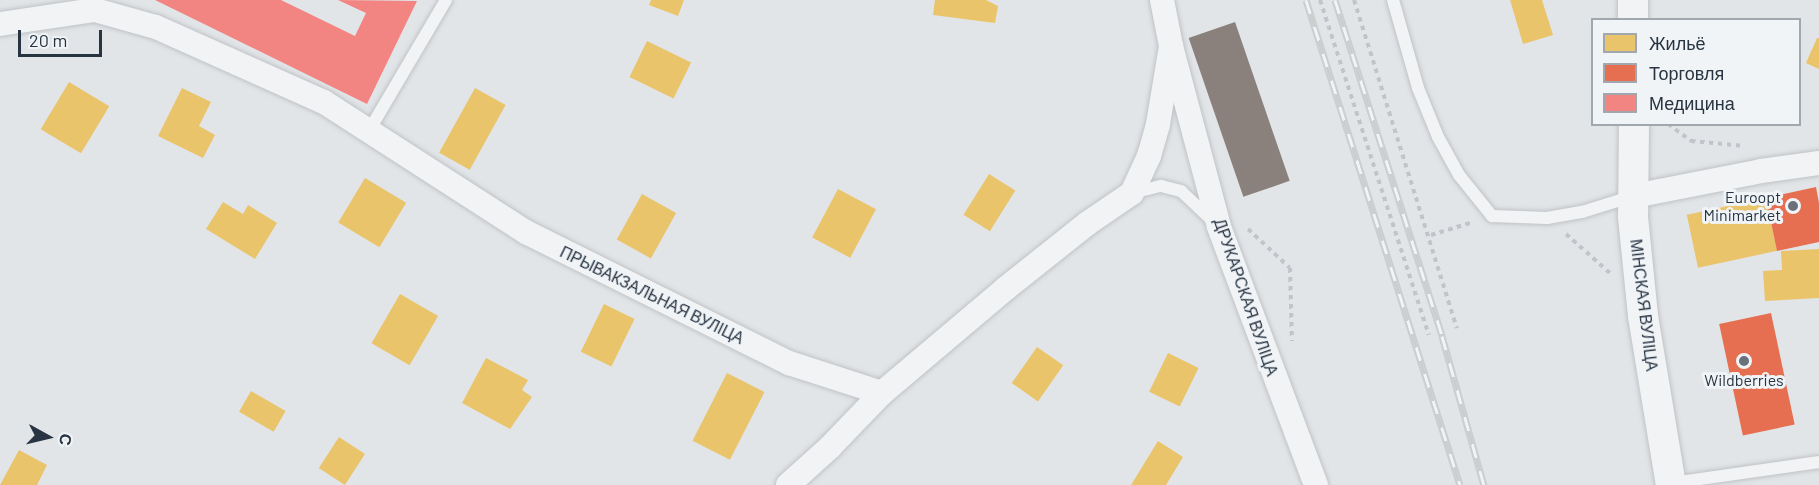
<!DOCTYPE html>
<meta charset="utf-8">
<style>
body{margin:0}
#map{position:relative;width:1819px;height:485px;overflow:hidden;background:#e2e5e8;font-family:Barlow,sans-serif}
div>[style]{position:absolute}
.homes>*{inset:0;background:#e9c46a;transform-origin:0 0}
.shops>*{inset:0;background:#e76f51;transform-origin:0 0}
.health>*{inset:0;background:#f28482}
.industry>*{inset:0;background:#8a817c;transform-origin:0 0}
.path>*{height:4px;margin-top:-2px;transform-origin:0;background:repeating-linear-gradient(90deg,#c1c4c8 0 4.5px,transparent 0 9px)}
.roads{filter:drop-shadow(0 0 2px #c0c3c6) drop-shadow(0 0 2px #c0c3c6)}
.service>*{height:12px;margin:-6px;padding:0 6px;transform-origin:6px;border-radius:6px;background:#f2f3f4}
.minor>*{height:24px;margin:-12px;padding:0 12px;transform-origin:12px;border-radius:12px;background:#f2f3f4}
.tertiary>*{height:30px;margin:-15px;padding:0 15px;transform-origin:15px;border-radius:15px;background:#f2f3f4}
.rail>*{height:7px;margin-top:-3.5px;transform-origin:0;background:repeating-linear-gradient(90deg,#f0f4f7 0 14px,#cbcdcf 0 28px);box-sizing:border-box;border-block:2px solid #cbcdcf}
.dots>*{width:16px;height:16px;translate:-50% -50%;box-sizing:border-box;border:3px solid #f0f4f7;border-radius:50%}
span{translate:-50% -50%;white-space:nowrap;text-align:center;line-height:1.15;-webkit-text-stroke:6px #f0f4f7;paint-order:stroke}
.poi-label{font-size:16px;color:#283442}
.right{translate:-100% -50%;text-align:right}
.street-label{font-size:16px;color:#283442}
.legend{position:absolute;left:1591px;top:18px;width:210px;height:108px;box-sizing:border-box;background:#f0f4f7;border:2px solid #a0a7af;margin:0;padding:8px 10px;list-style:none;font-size:18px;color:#283442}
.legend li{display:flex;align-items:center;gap:12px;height:30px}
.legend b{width:30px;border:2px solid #a0a7af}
.north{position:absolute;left:18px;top:407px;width:60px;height:60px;-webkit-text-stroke:4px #f0f4f7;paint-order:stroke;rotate:98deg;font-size:16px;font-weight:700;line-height:24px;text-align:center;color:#283442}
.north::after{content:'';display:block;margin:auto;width:21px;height:27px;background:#283442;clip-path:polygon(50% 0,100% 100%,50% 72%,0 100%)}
.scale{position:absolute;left:18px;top:30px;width:84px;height:27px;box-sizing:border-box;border:3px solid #283442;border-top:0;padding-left:8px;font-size:18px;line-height:21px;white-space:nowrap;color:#283442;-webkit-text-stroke:4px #f0f4f7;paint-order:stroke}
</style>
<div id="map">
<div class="homes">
<div style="clip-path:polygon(651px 0,684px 0,678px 16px,649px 5px)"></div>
<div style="clip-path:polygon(935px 0,986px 0,998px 6px,995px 23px,933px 15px)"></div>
<div style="clip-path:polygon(1510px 0,1542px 0,1553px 35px,1523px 44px)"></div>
<div style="clip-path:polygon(1817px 38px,1819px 38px,1819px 69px,1806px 63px)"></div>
<div style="left:647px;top:41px;width:49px;height:40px;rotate:26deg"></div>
<div style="left:69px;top:82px;width:47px;height:55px;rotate:31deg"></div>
<div style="clip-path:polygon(182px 88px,211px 102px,199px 126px,215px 135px,203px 158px,158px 136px)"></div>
<div style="left:475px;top:88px;width:35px;height:74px;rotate:29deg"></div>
<div style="left:989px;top:174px;width:31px;height:48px;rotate:32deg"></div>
<div style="left:365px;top:178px;width:48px;height:52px;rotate:31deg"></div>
<div style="left:838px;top:189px;width:43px;height:55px;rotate:28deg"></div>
<div style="left:642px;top:194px;width:39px;height:52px;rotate:29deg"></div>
<div style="left:1766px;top:198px;width:54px;height:81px;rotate:78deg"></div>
<div style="clip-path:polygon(223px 202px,243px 214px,248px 205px,277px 223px,255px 259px,206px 229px)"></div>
<div style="clip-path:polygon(1819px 249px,1819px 298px,1765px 301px,1763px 271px,1782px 270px,1781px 251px)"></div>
<div style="left:400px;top:294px;width:44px;height:57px;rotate:30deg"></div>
<div style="left:604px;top:304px;width:34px;height:53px;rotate:26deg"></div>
<div style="left:1037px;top:347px;width:32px;height:44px;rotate:35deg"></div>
<div style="left:1168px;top:353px;width:34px;height:43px;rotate:26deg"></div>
<div style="clip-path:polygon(486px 358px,528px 380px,522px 390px,532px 397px,510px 429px,462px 403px)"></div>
<div style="left:727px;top:373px;width:42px;height:76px;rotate:27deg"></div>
<div style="left:251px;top:391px;width:40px;height:24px;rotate:30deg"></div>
<div style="left:339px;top:437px;width:31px;height:37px;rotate:33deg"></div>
<div style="clip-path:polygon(1158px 441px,1183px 457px,1166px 485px,1131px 485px)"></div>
<div style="clip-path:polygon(19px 450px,47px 465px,37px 485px,0 485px)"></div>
</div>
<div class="shops">
<div style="clip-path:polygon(1816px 187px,1819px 203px,1819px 242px,1777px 251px,1766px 198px)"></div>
<div style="left:1771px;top:313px;width:114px;height:53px;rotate:78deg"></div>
</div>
<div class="health">
<div style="clip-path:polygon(155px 0,281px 0,355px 36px,366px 13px,338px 0,417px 1px,367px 104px)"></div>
</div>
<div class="industry">
<div style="left:1235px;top:22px;width:168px;height:49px;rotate:71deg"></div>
</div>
<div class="path">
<div style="left:1320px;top:0;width:352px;rotate:72deg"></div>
<div style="left:1354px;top:0;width:344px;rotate:72.6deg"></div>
<div style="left:1668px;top:124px;width:29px;rotate:36deg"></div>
<div style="left:1691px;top:141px;width:54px;rotate:5.3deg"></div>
<div style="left:1248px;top:229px;width:57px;rotate:42.9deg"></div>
<div style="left:1290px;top:268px;width:73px;rotate:88.4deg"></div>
<div style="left:1566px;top:234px;width:59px;rotate:41.6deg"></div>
<div style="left:1431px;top:235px;width:44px;rotate:-17.2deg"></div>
</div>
<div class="roads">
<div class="service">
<div style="left:1393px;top:0;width:91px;rotate:74.1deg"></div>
<div style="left:1418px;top:88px;width:53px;rotate:67.8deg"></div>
<div style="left:1438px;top:137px;width:43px;rotate:61.1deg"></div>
<div style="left:1459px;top:175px;width:53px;rotate:51.2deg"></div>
<div style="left:1492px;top:216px;width:55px;rotate:2.1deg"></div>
<div style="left:1547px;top:218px;width:36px;rotate:-10deg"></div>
<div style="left:1582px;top:212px;width:53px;rotate:-17.4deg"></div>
<div style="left:370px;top:129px;width:150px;rotate:-59.5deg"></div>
<div style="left:1132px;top:193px;width:30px;rotate:-14deg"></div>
<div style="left:1161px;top:186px;width:21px;rotate:14deg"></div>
<div style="left:1181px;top:191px;width:45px;rotate:43.2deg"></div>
<div style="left:1672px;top:483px;width:148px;rotate:-8.1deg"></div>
</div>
<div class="minor">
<div style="left:1162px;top:0;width:47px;rotate:78.9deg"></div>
<div style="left:1171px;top:46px;width:187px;rotate:75.1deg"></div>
<div style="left:1219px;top:227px;width:276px;rotate:69.4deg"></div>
<div style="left:0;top:24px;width:96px;rotate:-8.4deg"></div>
<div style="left:95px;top:10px;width:63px;rotate:15.6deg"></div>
<div style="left:156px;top:27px;width:184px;rotate:24.1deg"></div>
<div style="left:324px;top:102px;width:240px;rotate:32.8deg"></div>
<div style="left:526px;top:232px;width:294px;rotate:26.5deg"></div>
<div style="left:789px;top:363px;width:98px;rotate:17.9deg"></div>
<div style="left:882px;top:393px;width:161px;rotate:-40.2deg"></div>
<div style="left:1005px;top:289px;width:106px;rotate:-38.5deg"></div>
<div style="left:1088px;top:223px;width:53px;rotate:-34.3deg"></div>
<div style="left:1132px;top:193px;width:41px;rotate:-65.3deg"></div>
<div style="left:1149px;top:156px;width:33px;rotate:-74deg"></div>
<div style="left:1158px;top:124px;width:79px;rotate:-80.5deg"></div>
<div style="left:1634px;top:196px;width:129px;rotate:-11.1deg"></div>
<div style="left:1761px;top:171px;width:59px;rotate:-7.9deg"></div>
<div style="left:788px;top:485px;width:57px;rotate:-42.1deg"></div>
<div style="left:830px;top:447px;width:75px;rotate:-46.1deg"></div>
</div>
<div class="tertiary">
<div style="left:1633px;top:20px;width:20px;rotate:-90deg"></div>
<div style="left:1634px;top:124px;width:93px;rotate:90.6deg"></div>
<div style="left:1633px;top:217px;width:100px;rotate:84.2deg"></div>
<div style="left:1643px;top:316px;width:171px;rotate:80.6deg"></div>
</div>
</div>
<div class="rail">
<div style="left:1306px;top:0;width:509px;rotate:72.38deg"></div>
<div style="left:1335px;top:0;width:353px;rotate:72.3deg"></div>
<div style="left:1442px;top:336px;width:155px;rotate:74.3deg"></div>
</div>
<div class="dots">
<div style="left:1793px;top:206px;background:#69727c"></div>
<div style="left:1744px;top:361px;background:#69727c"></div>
</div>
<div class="poi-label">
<span class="right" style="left:1781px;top:206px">Euroopt<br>Minimarket</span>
<span style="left:1744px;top:380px">Wildberries</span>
</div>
<div class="street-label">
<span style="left:652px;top:295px;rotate:26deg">ПРЫВАКЗАЛЬНАЯ ВУЛІЦА</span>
<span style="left:1246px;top:297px;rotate:71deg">ДРУКАРСКАЯ ВУЛІЦА</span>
<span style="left:1644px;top:305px;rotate:83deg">МІНСКАЯ ВУЛІЦА</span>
</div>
<ul class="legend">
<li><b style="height:16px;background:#e9c46a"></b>Жильё</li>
<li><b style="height:16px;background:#e76f51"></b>Торговля</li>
<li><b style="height:16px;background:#f28482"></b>Медицина</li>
</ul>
<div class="north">С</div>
<div class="scale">20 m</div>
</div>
